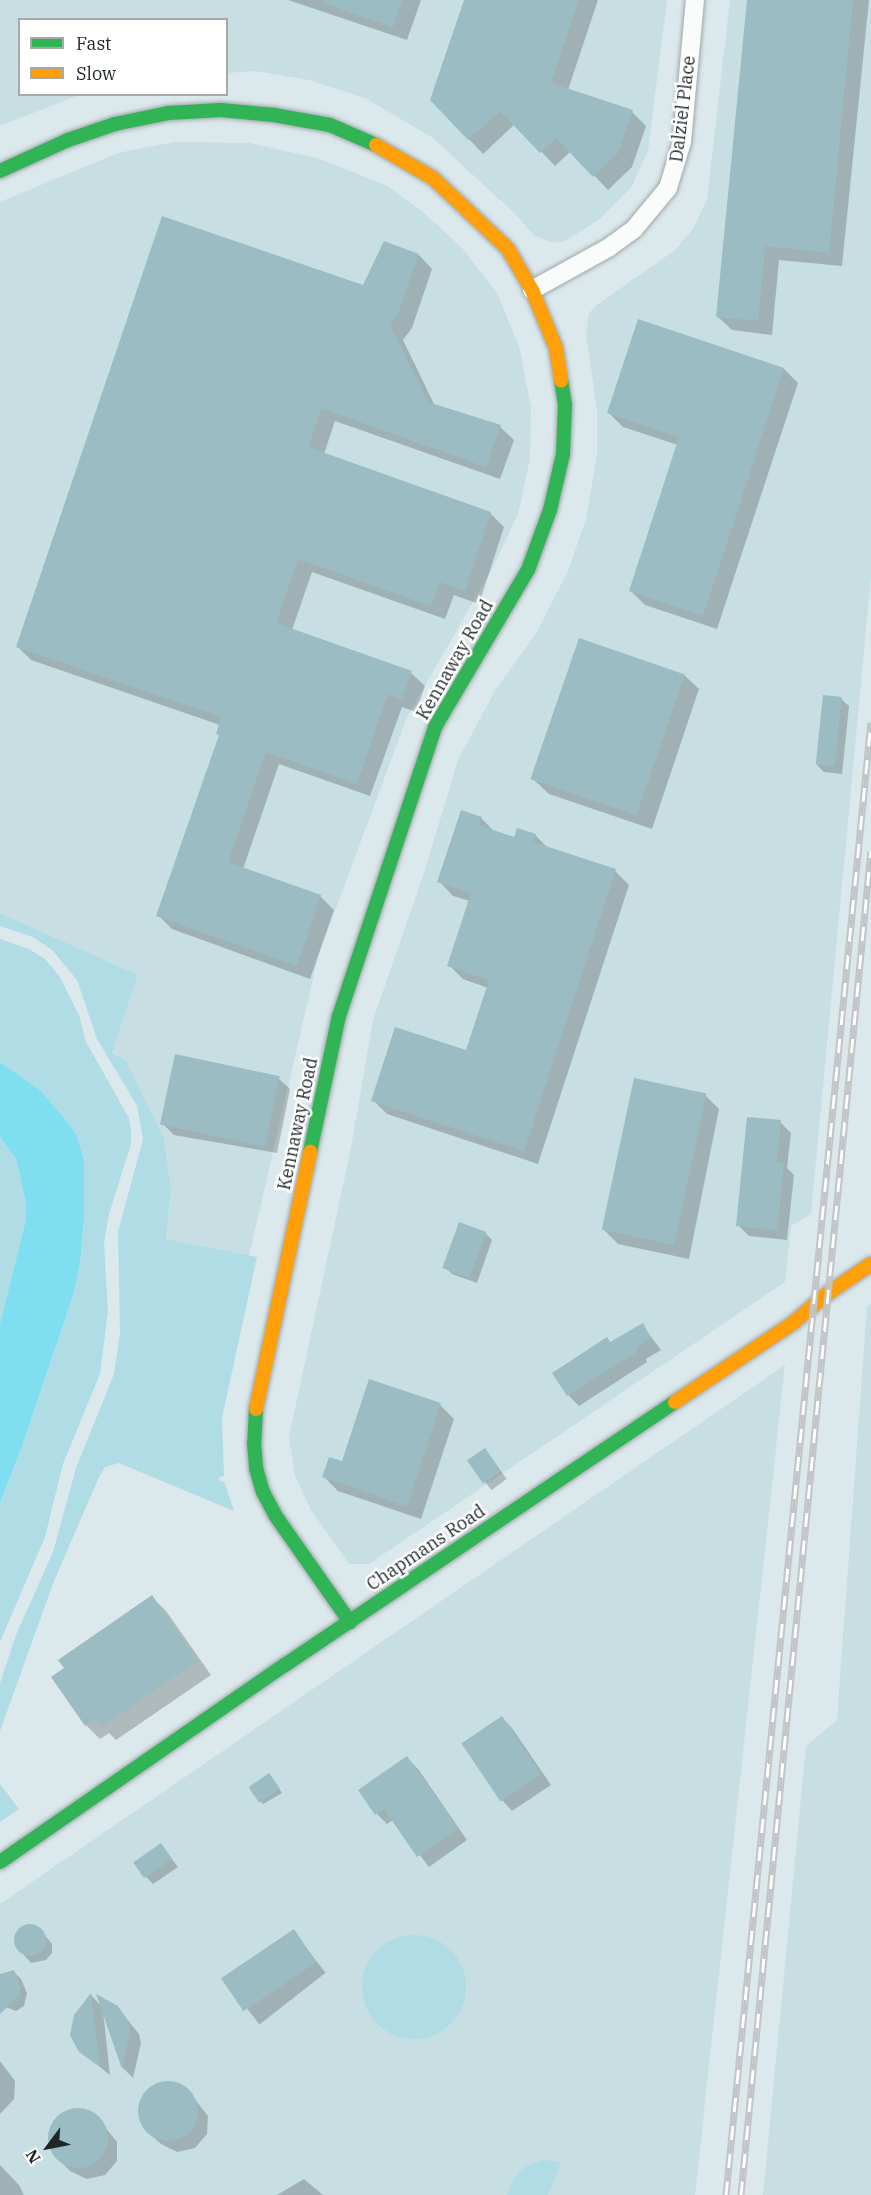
<!DOCTYPE html>
<style>
body{margin:0}
#map{position:relative;width:871px;height:2195px;overflow:hidden;background:#dce9ec;font-family:"IBM Plex Serif",serif}
div>[style]{position:absolute}
.built>*{inset:0;background:#c7dee3}
.green>*{inset:0;background:#b0dce5}
.round{border-radius:50%}
.water>*{inset:0;background:#80def1}
.shadow>*{inset:0;background:#0003;transform-origin:0 0}
.building>*{inset:0;background:#9cbcc3;transform-origin:0 0}
.roads{filter:drop-shadow(0 0 2px #9ea8ab) drop-shadow(0 0 2px #9ea8ab)}
.street>*{height:18px;margin:-9px;padding:0 9px;transform-origin:9px;border-radius:9px;background:#fafcfc}
.fast>*{height:14px;margin:-7px;padding:0 7px;transform-origin:7px;border-radius:7px;background:#30b455}
.slow>*{height:14px;margin:-7px;padding:0 7px;transform-origin:7px;border-radius:7px;background:#ff9f0a}
.rail>*{height:7px;margin-top:-3.5px;transform-origin:0;background:repeating-linear-gradient(90deg,#fff 0 14px,#c2c5c7 0 28px);box-sizing:border-box;border-block:2px solid #c2c5c7}
span{translate:-50% -50%;white-space:nowrap;text-align:center;line-height:1.15;-webkit-text-stroke:5px #fff;paint-order:stroke}
.street-label{font-size:18px;color:#1f2729}
.legend{position:absolute;left:18px;top:18px;width:210px;height:78px;box-sizing:border-box;background:#fff;border:2px solid #a5a9a9;margin:0;padding:8px 10px;list-style:none;font-size:18px;color:#1f2729}
.legend li{display:flex;align-items:center;gap:12px;height:30px}
.legend b{width:30px;border:2px solid #a5a9a9}
.north{position:absolute;left:18px;top:2117px;width:60px;height:60px;-webkit-text-stroke:4px #fff;paint-order:stroke;rotate:238deg;font-size:16px;font-weight:700;line-height:24px;text-align:center;color:#1f2729}
.north::after{content:'';display:block;margin:auto;width:21px;height:27px;background:#1f2729;clip-path:polygon(50% 0,100% 100%,50% 72%,0 100%)}
</style>
<div id="map">
<div class="built">
<div style="clip-path:polygon(0 0,667px 0,648px 151px,631px 188px,600px 219px,565px 241px,553px 243px,535px 236px,514px 213px,433px 138px,365px 98px,309px 80px,255px 71px,227px 73px,226px 20px,20px 20px,20px 94px,79px 95px,0 126px)"></div>
<div style="clip-path:polygon(730px 0,871px 0,871px 577px,811px 1214px,791px 1226px,785px 1282px,369px 1564px,349px 1564px,311px 1510px,295px 1476px,289px 1437px,351px 1148px,373px 1020px,424px 873px,458px 760px,496px 689px,537px 632px,568px 571px,586px 519px,597px 454px,597px 410px,586px 333px,589px 313px,597px 305px,675px 250px,693px 229px,707px 200px)"></div>
<div style="clip-path:polygon(174px 142px,250px 143px,317px 158px,386px 185px,422px 211px,462px 248px,497px 293px,519px 346px,531px 407px,530px 459px,518px 514px,492px 569px,407px 717px,318px 957px,249px 1256px,166px 1239px,171px 1189px,164px 1138px,126px 1061px,112px 1053px,138px 975px,0 913px,0 202px,118px 153px)"></div>
<div style="clip-path:polygon(871px 1304px,871px 2195px,763px 2195px,806px 1746px,837px 1720px,867px 1306px)"></div>
<div style="clip-path:polygon(785px 1365px,695px 2195px,0 2195px,0 1904px)"></div>
</div>
<div class="green">
<div style="clip-path:polygon(0 913px,138px 975px,112px 1053px,126px 1061px,164px 1138px,171px 1189px,166px 1239px,257px 1257px,222px 1418px,224px 1476px,219px 1477px,220px 1482px,224px 1481px,234px 1511px,119px 1463px,105px 1467px,100px 1475px,54px 1581px,0 1731px,0 1683px,16px 1635px,53px 1552px,76px 1468px,114px 1374px,120px 1333px,118px 1232px,143px 1139px,137px 1106px,97px 1039px,77px 980px,52px 950px,33px 937px,0 926px)"></div>
<div style="clip-path:polygon(0 939px,29px 949px,45px 959px,60px 977px,79px 1015px,86px 1042px,129px 1118px,131px 1131px,131px 1144px,109px 1214px,104px 1243px,108px 1311px,100px 1374px,63px 1464px,45px 1537px,0 1642px,0 1503px,21px 1449px,73px 1296px,80px 1264px,84px 1220px,84px 1160px,77px 1136px,67px 1121px,40px 1090px,0 1062px)"></div>
<div style="clip-path:polygon(0 1137px,16px 1159px,26px 1203px,26px 1219px,0 1324px)"></div>
<div style="clip-path:polygon(0 1784px,19px 1809px,0 1822px)"></div>
<div class="round" style="left:362px;top:1935px;width:104px;height:104px"></div>
<div style="clip-path:polygon(543px 2160px,561px 2162px,548px 2195px,507px 2195px,511px 2183px,519px 2172px,530px 2164px)"></div>
</div>
<div class="water">
<div style="clip-path:polygon(0 1062px,40px 1090px,67px 1121px,77px 1136px,84px 1160px,84px 1220px,80px 1264px,73px 1296px,21px 1449px,0 1503px,0 1324px,26px 1219px,26px 1203px,16px 1159px,0 1137px)"></div>
</div>
<div class="shadow">
<div style="clip-path:polygon(288px 0,421px 0,407px 40px)"></div>
<div style="clip-path:polygon(465px 0,598px 0,568px 90px,632px 112px,646px 126px,632px 167px,608px 190px,571px 151px,555px 166px,515px 124px,483px 154px,432px 100px)"></div>
<div style="clip-path:polygon(748px 0,869px 0,842px 266px,779px 260px,772px 335px,732px 330px,717px 316px)"></div>
<div style="clip-path:polygon(419px 255px,432px 269px,412px 328px,403px 340px,435px 406px,500px 427px,514px 440px,500px 479px,335px 421px,324px 454px,490px 513px,504px 527px,479px 604px,454px 595px,445px 619px,312px 572px,292px 630px,411px 673px,425px 686px,416px 712px,402px 707px,370px 796px,279px 764px,243px 869px,321px 897px,334px 910px,310px 979px,172px 929px,158px 915px,221px 737px,217px 733px,220px 725px,31px 660px,17px 646px,364px 287px)"></div>
<div style="clip-path:polygon(784px 369px,798px 383px,717px 629px,645px 605px,630px 590px,678px 445px,623px 427px,609px 413px)"></div>
<div style="clip-path:polygon(684px 675px,699px 689px,652px 829px,549px 794px,534px 780px)"></div>
<div style="clip-path:polygon(841px 699px,849px 706px,842px 774px,824px 772px,817px 765px)"></div>
<div style="clip-path:polygon(481px 818px,495px 832px,515px 839px,535px 835px,549px 849px,615px 871px,629px 885px,538px 1164px,387px 1114px,373px 1100px,467px 1052px,488px 988px,463px 979px,449px 965px,470px 901px,453px 896px,439px 881px)"></div>
<div style="clip-path:polygon(279px 1079px,290px 1089px,277px 1153px,174px 1135px,163px 1124px)"></div>
<div style="clip-path:polygon(705px 1095px,719px 1109px,689px 1259px,618px 1244px,604px 1230px)"></div>
<div style="clip-path:polygon(780px 1122px,791px 1133px,787px 1168px,794px 1175px,787px 1240px,749px 1236px,738px 1225px)"></div>
<div style="clip-path:polygon(485px 1233px,492px 1240px,477px 1283px,452px 1274px,445px 1267px)"></div>
<div style="clip-path:polygon(642px 1325px,661px 1350px,646px 1359px,647px 1362px,579px 1406px,568px 1395px,611px 1343px)"></div>
<div style="clip-path:polygon(440px 1405px,454px 1419px,421px 1519px,338px 1491px,324px 1477px,343px 1463px)"></div>
<div style="left:485px;top:1450px;width:36px;height:19px;rotate:53deg"></div>
<div style="clip-path:polygon(152px 1597px,166px 1611px,211px 1675px,116px 1740px,109px 1733px,100px 1739px,86px 1725px)"></div>
<div style="clip-path:polygon(502px 1718px,512px 1728px,551px 1785px,512px 1811px,502px 1800px,463px 1743px)"></div>
<div style="clip-path:polygon(407px 1758px,418px 1769px,467px 1840px,429px 1867px,393px 1820px,387px 1824px,377px 1814px)"></div>
<div style="clip-path:polygon(272px 1778px,282px 1793px,263px 1804px,250px 1786px)"></div>
<div style="clip-path:polygon(161px 1845px,178px 1867px,153px 1884px,146px 1877px)"></div>
<div style="clip-path:polygon(25px 1927px,39px 1928px,52px 1944px,52px 1953px,46px 1960px,31px 1963px,24px 1955px,16px 1942px,18px 1932px)"></div>
<div style="left:293px;top:1931px;width:53px;height:84px;rotate:52deg"></div>
<div style="clip-path:polygon(14px 1972px,21px 1979px,27px 1993px,24px 2006px,16px 2011px,0 2005px,0 1975px)"></div>
<div style="clip-path:polygon(91px 1995px,101px 2006px,117px 2007px,139px 2034px,141px 2043px,133px 2078px,123px 2068px,103px 2011px,110px 2075px,81px 2052px,71px 2034px,75px 2016px)"></div>
<div style="clip-path:polygon(0 2061px,15px 2081px,14px 2099px,0 2114px)"></div>
<div style="clip-path:polygon(167px 2082px,186px 2088px,208px 2116px,207px 2134px,195px 2148px,177px 2152px,161px 2144px,149px 2133px,140px 2116px,143px 2097px,158px 2084px)"></div>
<div style="clip-path:polygon(77px 2110px,95px 2115px,117px 2142px,117px 2161px,105px 2175px,87px 2179px,70px 2171px,59px 2160px,49px 2143px,49px 2133px,59px 2116px)"></div>
<div style="clip-path:polygon(0 2165px,19px 2185px,24px 2195px,0 2195px)"></div>
<div style="clip-path:polygon(304px 2179px,323px 2195px,277px 2195px)"></div>
</div>
<div class="building">
<div style="clip-path:polygon(323px 0,402px 0,393px 27px,323px 3px)"></div>
<div style="clip-path:polygon(464px 0,579px 0,551px 83px,633px 110px,618px 153px,593px 177px,556px 138px,540px 153px,500px 111px,468px 140px,430px 100px)"></div>
<div style="clip-path:polygon(747px 0,853px 0,829px 253px,765px 246px,758px 321px,716px 317px)"></div>
<div style="clip-path:polygon(162px 216px,363px 285px,384px 241px,419px 254px,398px 314px,390px 325px,428px 402px,501px 425px,486px 467px,321px 408px,308px 447px,491px 512px,465px 591px,440px 582px,431px 606px,298px 559px,276px 623px,412px 671px,402px 699px,388px 694px,357px 784px,266px 752px,228px 862px,321px 895px,297px 966px,156px 916px,219px 735px,216px 734px,221px 717px,16px 647px)"></div>
<div style="clip-path:polygon(638px 319px,784px 368px,703px 616px,629px 591px,679px 437px,607px 413px)"></div>
<div style="left:579px;top:638px;width:112px;height:149px;rotate:19deg"></div>
<div style="left:823px;top:695px;width:19px;height:70px;rotate:6deg"></div>
<div style="clip-path:polygon(461px 810px,482px 817px,479px 825px,514px 837px,517px 828px,536px 834px,533px 842px,616px 869px,524px 1151px,371px 1101px,395px 1027px,466px 1050px,489px 980px,447px 966px,471px 893px,437px 882px)"></div>
<div style="left:175px;top:1054px;width:107px;height:72px;rotate:12deg"></div>
<div style="left:634px;top:1078px;width:74px;height:155px;rotate:12deg"></div>
<div style="clip-path:polygon(747px 1117px,781px 1120px,777px 1162px,784px 1163px,777px 1230px,736px 1226px)"></div>
<div style="left:459px;top:1222px;width:29px;height:49px;rotate:20deg"></div>
<div style="clip-path:polygon(643px 1323px,651px 1338px,636px 1348px,638px 1351px,567px 1396px,552px 1373px,607px 1337px,610px 1342px)"></div>
<div style="clip-path:polygon(369px 1379px,441px 1403px,407px 1506px,322px 1477px,329px 1457px,342px 1461px)"></div>
<div style="left:485px;top:1448px;width:28px;height:22px;rotate:55deg"></div>
<div style="clip-path:polygon(152px 1595px,198px 1661px,101px 1727px,95px 1719px,85px 1726px,51px 1677px,64px 1668px,58px 1660px)"></div>
<div style="left:502px;top:1716px;width:70px;height:49px;rotate:56deg"></div>
<div style="clip-path:polygon(407px 1756px,458px 1828px,417px 1857px,384px 1809px,375px 1815px,358px 1790px)"></div>
<div style="left:269px;top:1773px;width:19px;height:25px;rotate:55deg"></div>
<div style="left:161px;top:1843px;width:19px;height:34px;rotate:55deg"></div>
<div class="round" style="left:14px;top:1924px;width:32px;height:32px"></div>
<div style="left:294px;top:1929px;width:40px;height:88px;rotate:56deg"></div>
<div style="clip-path:polygon(14px 1970px,20px 1985px,20px 1995px,0 2014px,0 1974px)"></div>
<div style="clip-path:polygon(91px 1993px,100px 2067px,79px 2052px,70px 2035px,74px 2015px)"></div>
<div style="clip-path:polygon(96px 1994px,118px 2006px,129px 2022px,130px 2032px,122px 2069px)"></div>
<div class="round" style="left:138px;top:2081px;width:60px;height:60px"></div>
<div class="round" style="left:48px;top:2108px;width:60px;height:60px"></div>
</div>
<div class="roads">
<div class="street">
<div style="left:532px;top:290px;width:87px;rotate:-28.9deg"></div>
<div style="left:608px;top:248px;width:32px;rotate:-36deg"></div>
<div style="left:634px;top:229px;width:53px;rotate:-50.3deg"></div>
<div style="left:668px;top:188px;width:48px;rotate:-73.1deg"></div>
<div style="left:682px;top:142px;width:143px;rotate:-84.8deg"></div>
</div>
<div class="fast">
<div style="left:0;top:171px;width:75px;rotate:-24.5deg"></div>
<div style="left:68px;top:140px;width:50px;rotate:-18.8deg"></div>
<div style="left:115px;top:124px;width:54px;rotate:-11.7deg"></div>
<div style="left:168px;top:113px;width:53px;rotate:-3.2deg"></div>
<div style="left:221px;top:110px;width:53px;rotate:5.4deg"></div>
<div style="left:274px;top:115px;width:57px;rotate:10.1deg"></div>
<div style="left:330px;top:125px;width:50px;rotate:23.5deg"></div>
<div style="left:310px;top:1152px;width:139px;rotate:-78deg"></div>
<div style="left:339px;top:1016px;width:305px;rotate:-71.6deg"></div>
<div style="left:435px;top:727px;width:182px;rotate:-59.4deg"></div>
<div style="left:528px;top:570px;width:64px;rotate:-69.9deg"></div>
<div style="left:550px;top:510px;width:57px;rotate:-76.9deg"></div>
<div style="left:563px;top:454px;width:49px;rotate:-87.7deg"></div>
<div style="left:565px;top:405px;width:24px;rotate:-99deg"></div>
<div style="left:256px;top:1409px;width:34px;rotate:93deg"></div>
<div style="left:254px;top:1443px;width:25px;rotate:85deg"></div>
<div style="left:256px;top:1468px;width:25px;rotate:74deg"></div>
<div style="left:263px;top:1492px;width:26px;rotate:62deg"></div>
<div style="left:275px;top:1515px;width:131px;rotate:55deg"></div>
<div style="left:0;top:1862px;width:346px;rotate:-34.7deg"></div>
<div style="left:285px;top:1665px;width:470px;rotate:-34deg"></div>
</div>
<div class="slow">
<div style="left:376px;top:145px;width:66px;rotate:30.1deg"></div>
<div style="left:433px;top:178px;width:103px;rotate:43.4deg"></div>
<div style="left:508px;top:249px;width:48px;rotate:59.7deg"></div>
<div style="left:532px;top:290px;width:63px;rotate:67.5deg"></div>
<div style="left:556px;top:348px;width:33px;rotate:81deg"></div>
<div style="left:675px;top:1402px;width:142px;rotate:-33.8deg"></div>
<div style="left:793px;top:1323px;width:45px;rotate:-40.5deg"></div>
<div style="left:827px;top:1294px;width:53px;rotate:-34.3deg"></div>
<div style="left:256px;top:1409px;width:263px;rotate:-78.1deg"></div>
</div>
</div>
<div class="rail">
<div style="left:726px;top:2195px;width:1480px;rotate:-84.38deg"></div>
<div style="left:741px;top:2195px;width:1350px;rotate:-84.48deg"></div>
</div>
<div class="street-label">
<span style="left:683px;top:109px;rotate:-83deg">Dalziel Place</span>
<span style="left:455px;top:660px;rotate:-60deg">Kennaway Road</span>
<span style="left:298px;top:1124px;rotate:-78deg">Kennaway Road</span>
<span style="left:426px;top:1548px;rotate:-34deg">Chapmans Road</span>
</div>
<ul class="legend">
<li><b style="height:8px;background:#30b455"></b>Fast</li>
<li><b style="height:8px;background:#ff9f0a"></b>Slow</li>
</ul>
<div class="north">N</div>
</div>
